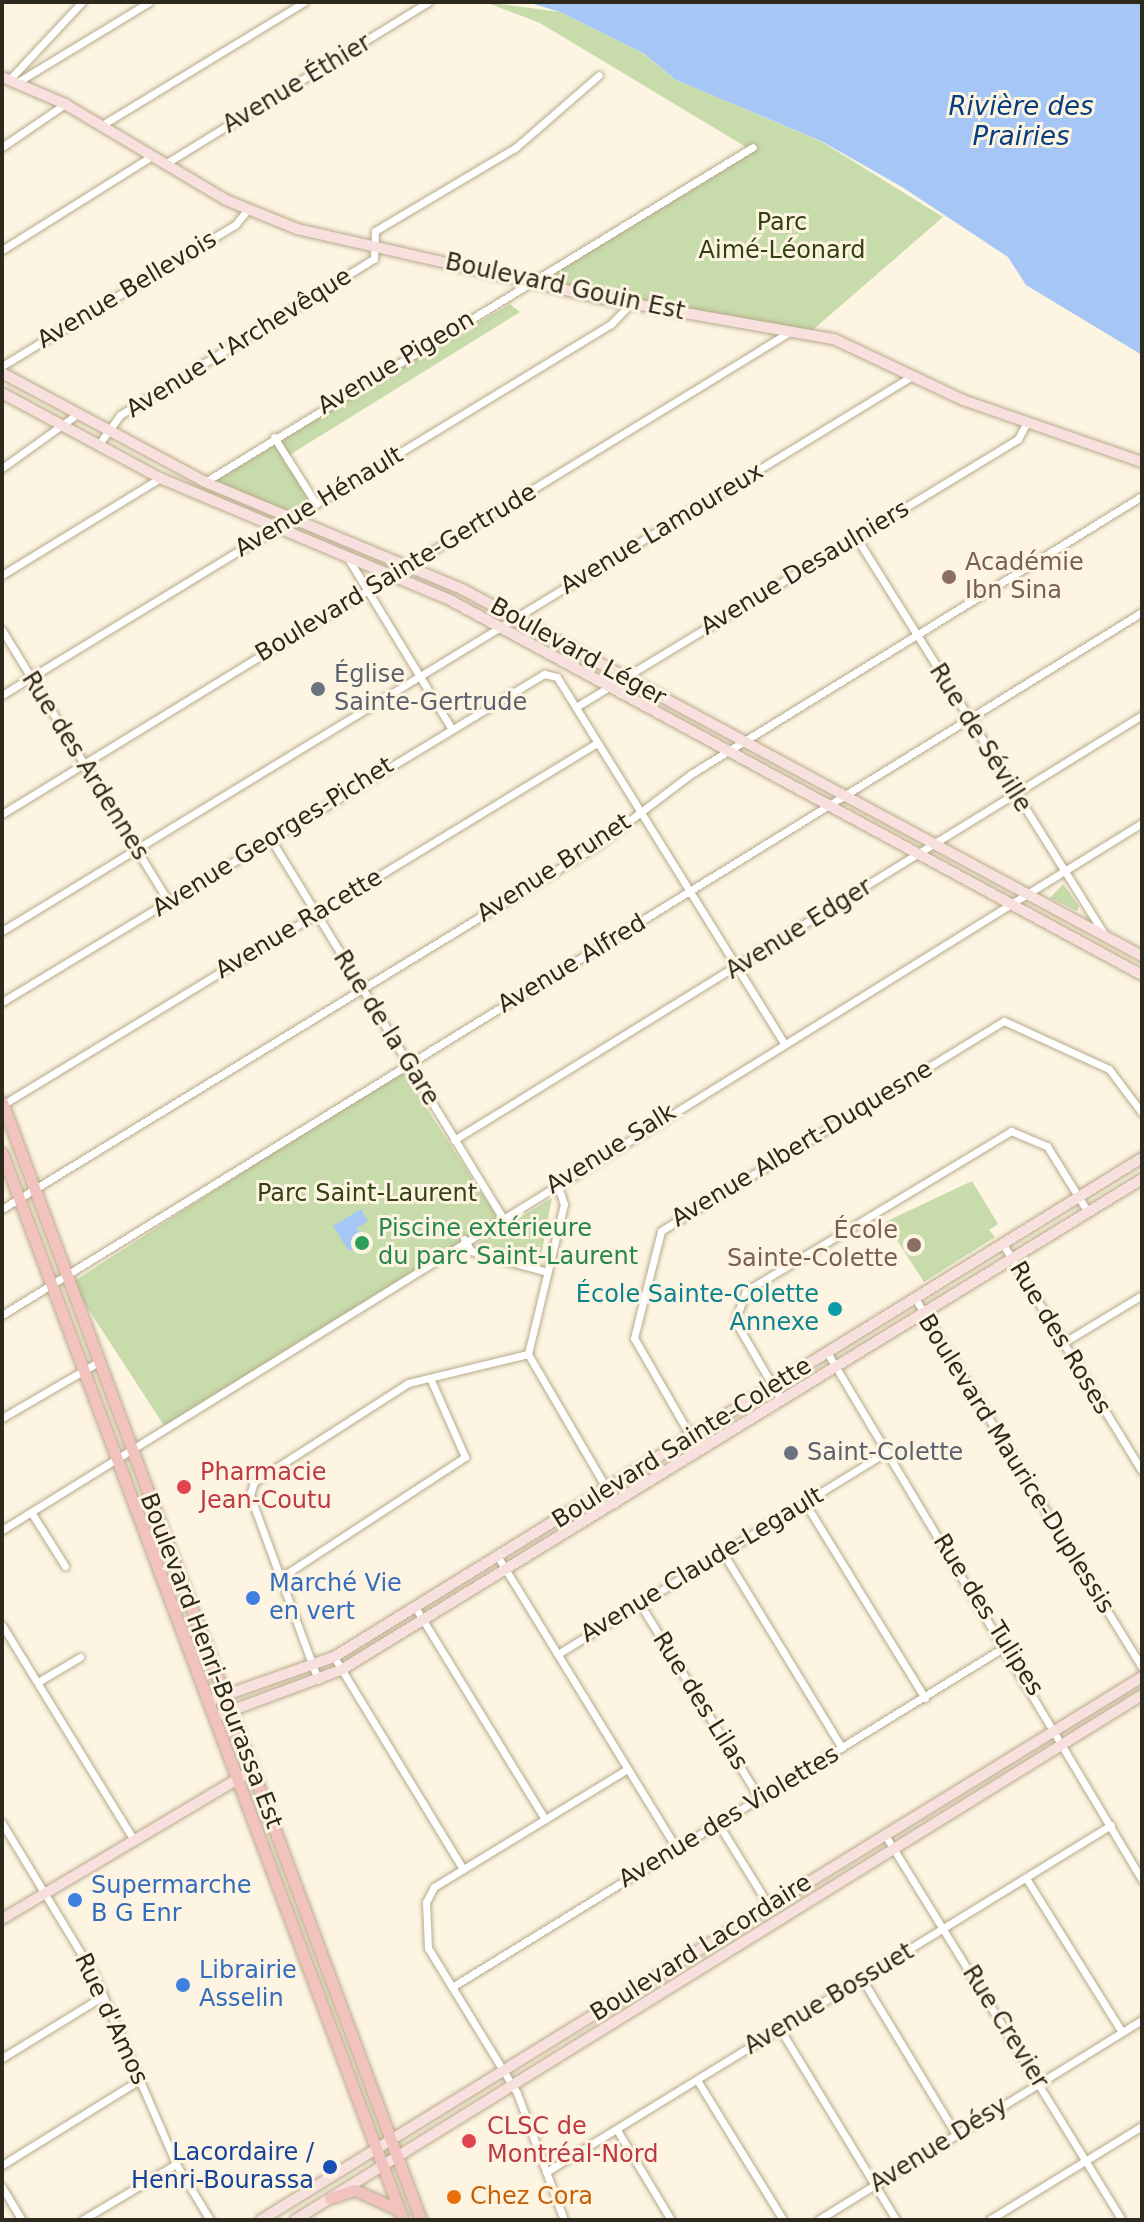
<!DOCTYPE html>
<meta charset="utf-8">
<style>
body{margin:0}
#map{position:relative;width:1144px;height:2222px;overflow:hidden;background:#fdf5e2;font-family:"DejaVu Sans",sans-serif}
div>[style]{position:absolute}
.green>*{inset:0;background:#c7dbab;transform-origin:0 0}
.water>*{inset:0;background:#a6c7f5}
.roads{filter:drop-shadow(0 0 2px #b7aa8c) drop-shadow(0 0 2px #b7aa8c)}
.street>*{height:7px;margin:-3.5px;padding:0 3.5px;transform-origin:3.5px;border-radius:3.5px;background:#fff}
.secondary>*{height:10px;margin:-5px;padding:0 5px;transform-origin:5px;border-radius:5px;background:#f8e0de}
.primary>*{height:11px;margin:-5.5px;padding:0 5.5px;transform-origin:5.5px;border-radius:5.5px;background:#f2c2be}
.dots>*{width:22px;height:22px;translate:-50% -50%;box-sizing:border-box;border:4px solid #fdf5e2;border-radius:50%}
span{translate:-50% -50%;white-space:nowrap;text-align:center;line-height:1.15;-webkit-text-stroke:6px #fdf5e2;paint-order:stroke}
.street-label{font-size:24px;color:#2e291d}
.park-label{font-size:24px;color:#324212}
.education-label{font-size:24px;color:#785e54}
.left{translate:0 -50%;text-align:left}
.right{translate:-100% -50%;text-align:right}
.worship-label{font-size:24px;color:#5b616d}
.leisure-label{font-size:24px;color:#27864d}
.culture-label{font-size:24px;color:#0d838f}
.health-label{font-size:24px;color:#be3a42}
.shop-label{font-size:24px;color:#366cbe}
.transit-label{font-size:24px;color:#164399}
.food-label{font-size:24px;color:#c56008}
.water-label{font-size:26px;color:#073e7f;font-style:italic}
.frame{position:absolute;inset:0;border:4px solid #2e291d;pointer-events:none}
</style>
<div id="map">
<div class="green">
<div style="clip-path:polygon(485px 2px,560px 12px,641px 52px,676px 80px,822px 142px,943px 217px,808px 334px,527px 286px,751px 150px,540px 23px)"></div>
<div style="clip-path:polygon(510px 304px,520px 312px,283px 459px,316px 504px,294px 517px,205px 482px)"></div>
<div style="clip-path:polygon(1063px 884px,1079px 906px,1077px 911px,1050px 898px)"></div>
<div style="left:401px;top:1069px;width:178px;height:393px;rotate:57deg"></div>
<div style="clip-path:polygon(972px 1181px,998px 1224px,989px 1230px,995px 1237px,924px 1282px,885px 1222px)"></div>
<div style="clip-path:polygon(552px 1198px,540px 1262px,478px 1247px,478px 1243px)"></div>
</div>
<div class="water">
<div style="clip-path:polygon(527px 2px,1142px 2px,1142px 355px,1026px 285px,1008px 257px,902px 187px,823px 142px,676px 80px,643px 53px,560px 12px)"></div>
<div style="clip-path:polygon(361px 1209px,368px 1221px,357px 1228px,365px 1241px,349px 1251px,333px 1226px)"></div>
</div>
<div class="roads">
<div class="street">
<div style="left:9px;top:80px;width:107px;rotate:-46.9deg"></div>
<div style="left:16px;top:83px;width:156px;rotate:-31.3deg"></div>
<div style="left:102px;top:125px;width:237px;rotate:-31.3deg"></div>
<div style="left:2px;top:147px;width:76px;rotate:-34.3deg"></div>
<div style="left:165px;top:164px;width:309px;rotate:-31.6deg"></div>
<div style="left:2px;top:250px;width:177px;rotate:-32.1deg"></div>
<div style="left:2px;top:366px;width:272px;rotate:-31.2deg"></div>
<div style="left:235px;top:225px;width:21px;rotate:-51deg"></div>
<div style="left:274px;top:437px;width:79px;rotate:57.9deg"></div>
<div style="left:99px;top:444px;width:36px;rotate:-54deg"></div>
<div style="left:120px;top:415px;width:298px;rotate:-31.6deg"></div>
<div style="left:374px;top:259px;width:28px;rotate:-88deg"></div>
<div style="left:375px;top:231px;width:163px;rotate:-30.7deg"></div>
<div style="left:515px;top:148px;width:111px;rotate:-41deg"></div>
<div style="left:2px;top:468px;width:91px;rotate:-35.6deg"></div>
<div style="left:205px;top:482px;width:642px;rotate:-31.44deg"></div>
<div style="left:856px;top:537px;width:469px;rotate:58deg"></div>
<div style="left:346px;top:555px;width:202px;rotate:58.7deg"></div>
<div style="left:2px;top:575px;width:185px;rotate:-31.5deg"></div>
<div style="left:2px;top:630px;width:318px;rotate:58.5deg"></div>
<div style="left:2px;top:695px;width:713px;rotate:-31.35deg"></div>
<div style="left:611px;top:324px;width:29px;rotate:-46deg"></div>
<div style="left:576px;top:707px;width:517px;rotate:-31.23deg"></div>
<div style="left:1018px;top:439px;width:19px;rotate:-62deg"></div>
<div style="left:2px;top:814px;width:925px;rotate:-31.47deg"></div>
<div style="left:270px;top:838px;width:444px;rotate:58.5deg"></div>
<div style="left:2px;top:931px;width:1066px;rotate:-31.38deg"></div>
<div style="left:2px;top:1002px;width:634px;rotate:-31.18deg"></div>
<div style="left:544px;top:674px;width:13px;rotate:13deg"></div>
<div style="left:557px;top:677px;width:431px;rotate:58.2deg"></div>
<div style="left:2px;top:1105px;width:696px;rotate:-31.32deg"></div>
<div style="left:454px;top:1140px;width:809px;rotate:-31.7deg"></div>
<div style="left:557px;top:1183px;width:22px;rotate:72deg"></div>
<div style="left:564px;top:1204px;width:154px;rotate:103.5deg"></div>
<div style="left:528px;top:1354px;width:173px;rotate:59.7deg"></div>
<div style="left:2px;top:1209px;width:696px;rotate:-31.43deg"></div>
<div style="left:596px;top:846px;width:119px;rotate:-37.2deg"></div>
<div style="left:691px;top:774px;width:530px;rotate:-31.65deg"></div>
<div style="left:464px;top:1239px;width:14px;rotate:60deg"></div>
<div style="left:471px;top:1251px;width:79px;rotate:15.4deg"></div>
<div style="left:1004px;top:1246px;width:264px;rotate:58.5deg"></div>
<div style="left:916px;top:1300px;width:432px;rotate:58.4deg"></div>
<div style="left:2px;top:1315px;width:1339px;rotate:-31.66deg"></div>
<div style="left:1063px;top:1343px;width:92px;rotate:-31.3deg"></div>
<div style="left:828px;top:1354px;width:613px;rotate:59.16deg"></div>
<div style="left:781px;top:1400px;width:91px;rotate:-120.2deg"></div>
<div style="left:735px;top:1321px;width:32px;rotate:-70deg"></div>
<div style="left:746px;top:1291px;width:310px;rotate:-31.1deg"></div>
<div style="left:1011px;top:1131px;width:39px;rotate:23deg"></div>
<div style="left:1047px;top:1146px;width:78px;rotate:58.2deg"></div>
<div style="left:2px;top:1418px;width:113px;rotate:-30.2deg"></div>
<div style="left:699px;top:1451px;width:130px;rotate:-119.9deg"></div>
<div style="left:634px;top:1338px;width:110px;rotate:-75.8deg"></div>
<div style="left:661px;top:1231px;width:402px;rotate:-31.5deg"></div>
<div style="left:1004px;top:1021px;width:115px;rotate:24.6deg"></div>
<div style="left:1109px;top:1069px;width:55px;rotate:53.1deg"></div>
<div style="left:805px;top:1503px;width:229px;rotate:58.4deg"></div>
<div style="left:31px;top:1512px;width:64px;rotate:57.8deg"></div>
<div style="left:2px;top:1530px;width:1341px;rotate:-31.81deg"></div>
<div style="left:723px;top:1553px;width:228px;rotate:58.6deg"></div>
<div style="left:498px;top:1557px;width:342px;rotate:58.5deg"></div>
<div style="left:280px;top:1578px;width:221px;rotate:-33.2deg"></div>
<div style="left:465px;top:1457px;width:86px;rotate:-113.9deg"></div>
<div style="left:640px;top:1604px;width:229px;rotate:58.4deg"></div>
<div style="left:415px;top:1607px;width:249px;rotate:58.5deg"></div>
<div style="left:2px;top:1625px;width:251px;rotate:58.5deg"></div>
<div style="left:558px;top:1654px;width:387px;rotate:-31.6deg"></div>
<div style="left:334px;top:1657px;width:248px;rotate:58.7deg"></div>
<div style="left:318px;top:1680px;width:197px;rotate:-110.2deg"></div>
<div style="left:250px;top:1495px;width:14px;rotate:-73deg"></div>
<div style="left:254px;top:1482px;width:183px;rotate:-32.7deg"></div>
<div style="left:408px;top:1383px;width:123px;rotate:-13.6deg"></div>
<div style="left:38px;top:1682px;width:49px;rotate:-30.8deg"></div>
<div style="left:2px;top:1823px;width:178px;rotate:58.8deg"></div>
<div style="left:94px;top:1975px;width:206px;rotate:66.5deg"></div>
<div style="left:176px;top:2164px;width:66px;rotate:58.7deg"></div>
<div style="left:719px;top:1825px;width:95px;rotate:58.3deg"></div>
<div style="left:885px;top:1835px;width:452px;rotate:58.4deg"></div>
<div style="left:1026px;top:1878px;width:181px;rotate:58.1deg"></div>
<div style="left:862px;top:1979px;width:181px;rotate:58.8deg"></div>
<div style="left:452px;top:1987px;width:651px;rotate:-31.61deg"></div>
<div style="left:780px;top:2029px;width:223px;rotate:58.7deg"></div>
<div style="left:2px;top:2058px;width:119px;rotate:-31.5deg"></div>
<div style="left:697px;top:2080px;width:164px;rotate:58.4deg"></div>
<div style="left:617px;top:2130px;width:105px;rotate:59deg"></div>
<div style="left:2px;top:2165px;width:161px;rotate:-31.8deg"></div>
<div style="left:546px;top:2172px;width:663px;rotate:-31.56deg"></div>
<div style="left:2px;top:2187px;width:39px;rotate:59deg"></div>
<div style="left:82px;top:2220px;width:109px;rotate:-30.8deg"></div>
<div style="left:564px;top:2220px;width:135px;rotate:-110.3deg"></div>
<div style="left:517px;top:2093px;width:170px;rotate:-121.5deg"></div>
<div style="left:428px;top:1948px;width:46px;rotate:-92.5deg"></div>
<div style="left:426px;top:1902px;width:17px;rotate:-62deg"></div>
<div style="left:434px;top:1887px;width:226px;rotate:-31.4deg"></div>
<div style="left:818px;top:2220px;width:381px;rotate:-31.7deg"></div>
<div style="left:989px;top:2220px;width:180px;rotate:-31.6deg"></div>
</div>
<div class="secondary">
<div style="left:2px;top:77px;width:69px;rotate:23.2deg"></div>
<div style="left:65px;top:104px;width:187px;rotate:30.8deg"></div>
<div style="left:226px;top:200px;width:77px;rotate:22.2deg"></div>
<div style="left:297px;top:229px;width:317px;rotate:12.8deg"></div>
<div style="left:606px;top:299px;width:231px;rotate:10deg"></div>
<div style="left:834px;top:339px;width:143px;rotate:25.3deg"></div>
<div style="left:963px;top:400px;width:189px;rotate:19.1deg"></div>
<div style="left:2px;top:373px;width:230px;rotate:28.2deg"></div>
<div style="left:205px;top:482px;width:278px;rotate:22.6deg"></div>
<div style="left:462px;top:589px;width:773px;rotate:28.36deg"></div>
<div style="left:2px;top:393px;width:179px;rotate:28.3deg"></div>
<div style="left:160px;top:478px;width:312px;rotate:22.8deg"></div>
<div style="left:448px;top:599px;width:789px;rotate:28.45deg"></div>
<div style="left:209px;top:1701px;width:133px;rotate:-19.4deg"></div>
<div style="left:334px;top:1657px;width:950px;rotate:-31.7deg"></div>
<div style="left:214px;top:1717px;width:135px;rotate:-20.3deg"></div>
<div style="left:341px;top:1670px;width:940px;rotate:-31.51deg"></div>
<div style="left:2px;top:1919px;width:292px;rotate:-30.7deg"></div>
<div style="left:261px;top:2220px;width:1035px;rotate:-31.65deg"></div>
<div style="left:295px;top:2220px;width:997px;rotate:-31.79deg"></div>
</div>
<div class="primary">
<div style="left:2px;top:1102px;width:1194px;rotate:69.46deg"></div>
<div style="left:2px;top:1153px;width:1140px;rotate:69.4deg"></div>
<div style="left:330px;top:2198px;width:26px;rotate:-18deg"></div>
<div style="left:355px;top:2190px;width:46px;rotate:24.3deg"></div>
</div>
</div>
<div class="dots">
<div style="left:949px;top:577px;background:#8d6e63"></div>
<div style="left:318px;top:689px;background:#6b7280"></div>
<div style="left:362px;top:1243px;background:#2e9e5b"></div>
<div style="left:914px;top:1245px;background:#8d6e63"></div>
<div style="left:835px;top:1309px;background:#0f9aa8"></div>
<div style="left:791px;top:1453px;background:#6b7280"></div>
<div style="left:184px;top:1487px;background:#e0444e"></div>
<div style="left:253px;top:1598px;background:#3f7fe0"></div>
<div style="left:75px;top:1900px;background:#3f7fe0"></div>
<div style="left:183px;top:1985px;background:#3f7fe0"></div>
<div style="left:469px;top:2141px;background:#e0444e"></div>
<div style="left:330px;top:2167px;background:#1a4fb4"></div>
<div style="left:454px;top:2197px;background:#e8710a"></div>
</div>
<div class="street-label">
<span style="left:297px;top:84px;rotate:-31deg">Avenue Éthier</span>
<span style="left:565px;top:287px;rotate:12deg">Boulevard Gouin Est</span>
<span style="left:127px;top:290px;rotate:-31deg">Avenue Bellevois</span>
<span style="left:239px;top:343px;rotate:-32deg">Avenue L'Archevêque</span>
<span style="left:396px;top:363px;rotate:-31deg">Avenue Pigeon</span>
<span style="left:319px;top:502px;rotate:-31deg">Avenue Hénault</span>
<span style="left:662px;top:529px;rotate:-31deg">Avenue Lamoureux</span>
<span style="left:805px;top:568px;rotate:-31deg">Avenue Desaulniers</span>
<span style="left:396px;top:573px;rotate:-31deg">Boulevard Sainte-Gertrude</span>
<span style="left:578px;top:652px;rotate:29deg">Boulevard Léger</span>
<span style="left:980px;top:738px;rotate:58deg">Rue de Séville</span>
<span style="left:85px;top:766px;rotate:58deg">Rue des Ardennes</span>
<span style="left:273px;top:837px;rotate:-32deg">Avenue Georges-Pichet</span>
<span style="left:554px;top:868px;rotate:-33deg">Avenue Brunet</span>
<span style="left:299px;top:924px;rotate:-31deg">Avenue Racette</span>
<span style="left:799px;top:929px;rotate:-32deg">Avenue Edger</span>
<span style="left:572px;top:964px;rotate:-31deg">Avenue Alfred</span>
<span style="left:386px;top:1028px;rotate:58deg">Rue de la Gare</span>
<span style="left:802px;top:1144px;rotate:-31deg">Avenue Albert-Duquesne</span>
<span style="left:611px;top:1149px;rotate:-32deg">Avenue Salk</span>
<span style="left:1060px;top:1338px;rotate:59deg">Rue des Roses</span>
<span style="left:682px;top:1443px;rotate:-32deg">Boulevard Sainte-Colette</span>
<span style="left:1016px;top:1464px;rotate:58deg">Boulevard Maurice-Duplessis</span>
<span style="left:702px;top:1565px;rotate:-31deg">Avenue Claude-Legault</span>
<span style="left:988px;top:1615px;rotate:58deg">Rue des Tulipes</span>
<span style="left:211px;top:1661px;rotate:69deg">Boulevard Henri-Bourassa Est</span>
<span style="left:700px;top:1701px;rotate:58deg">Rue des Lilas</span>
<span style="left:729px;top:1817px;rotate:-31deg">Avenue des Violettes</span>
<span style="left:701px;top:1948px;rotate:-32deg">Boulevard Lacordaire</span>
<span style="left:829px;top:1999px;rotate:-31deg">Avenue Bossuet</span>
<span style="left:111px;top:2019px;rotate:65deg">Rue d'Amos</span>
<span style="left:1005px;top:2027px;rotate:58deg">Rue Crevier</span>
<span style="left:939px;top:2145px;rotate:-32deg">Avenue Désy</span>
</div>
<div class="park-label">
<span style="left:782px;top:237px">Parc<br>Aimé-Léonard</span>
<span style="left:367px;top:1194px">Parc Saint-Laurent</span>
</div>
<div class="education-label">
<span class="left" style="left:965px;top:577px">Académie<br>Ibn Sina</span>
<span class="right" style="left:898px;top:1245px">École<br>Sainte-Colette</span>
</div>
<div class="worship-label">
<span class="left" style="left:334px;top:689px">Église<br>Sainte-Gertrude</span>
<span class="left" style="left:807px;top:1453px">Saint-Colette</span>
</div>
<div class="leisure-label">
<span class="left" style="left:378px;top:1243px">Piscine extérieure<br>du parc Saint-Laurent</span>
</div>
<div class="culture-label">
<span class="right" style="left:819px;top:1309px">École Sainte-Colette<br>Annexe</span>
</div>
<div class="health-label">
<span class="left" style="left:200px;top:1487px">Pharmacie<br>Jean-Coutu</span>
<span class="left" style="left:487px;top:2141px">CLSC de<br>Montréal-Nord</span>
</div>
<div class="shop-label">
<span class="left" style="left:269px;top:1598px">Marché Vie<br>en vert</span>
<span class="left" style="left:91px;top:1900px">Supermarche<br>B G Enr</span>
<span class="left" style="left:199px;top:1985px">Librairie<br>Asselin</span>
</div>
<div class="transit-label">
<span class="right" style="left:314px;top:2167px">Lacordaire /<br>Henri-Bourassa</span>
</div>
<div class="food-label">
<span class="left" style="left:470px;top:2197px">Chez Cora</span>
</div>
<div class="water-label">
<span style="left:1021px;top:122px">Rivière des<br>Prairies</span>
</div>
<div class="frame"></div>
</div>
